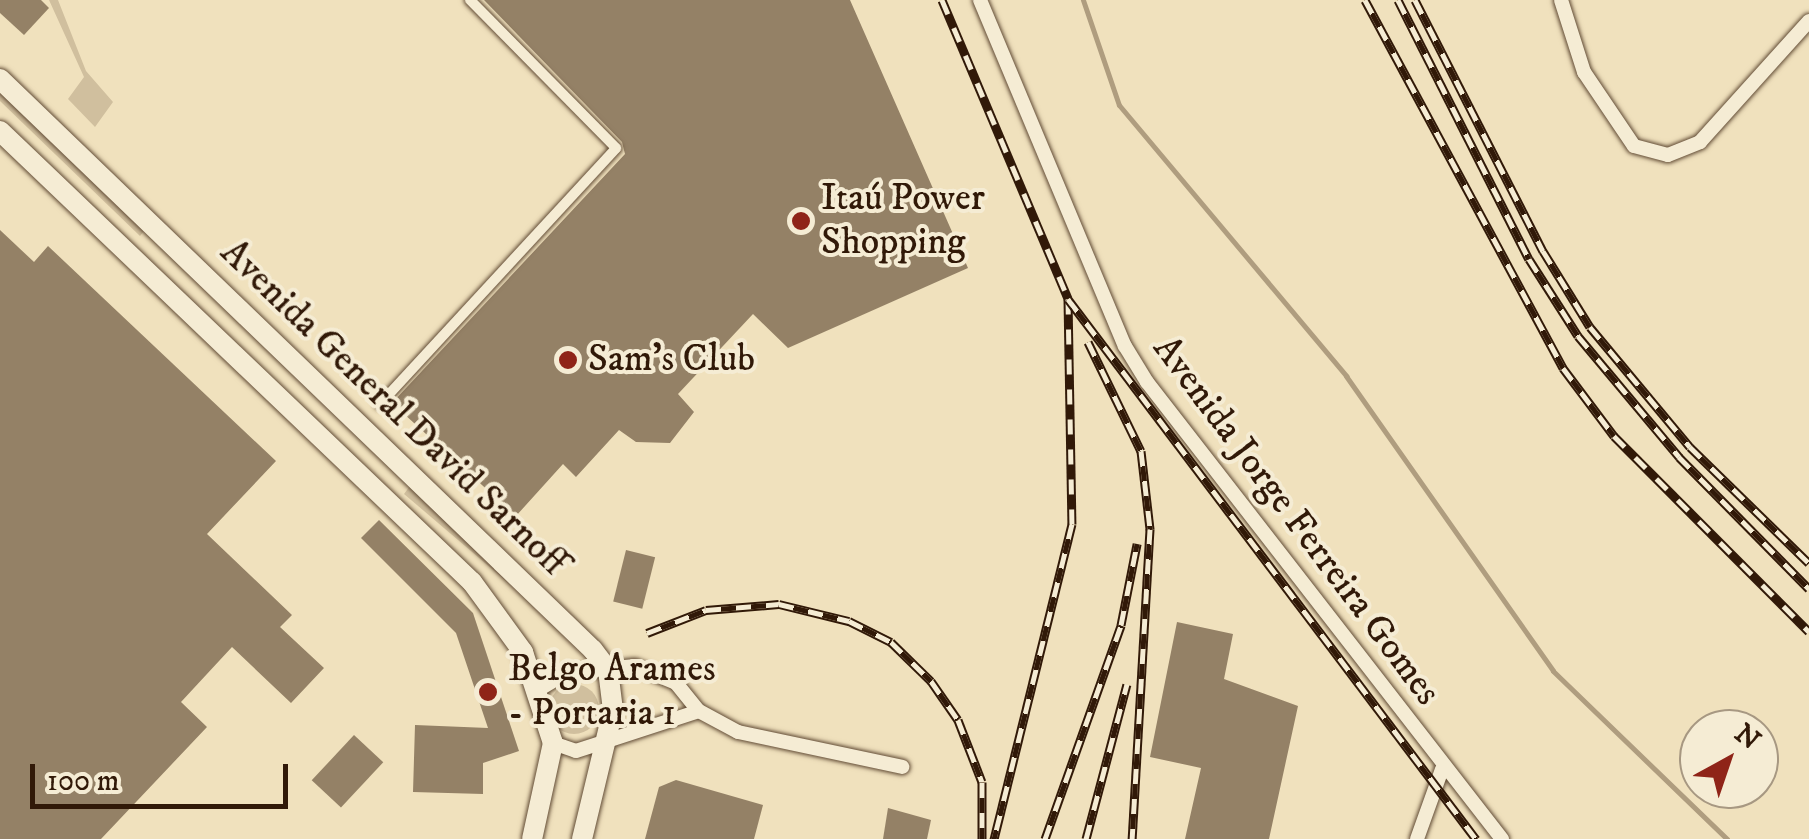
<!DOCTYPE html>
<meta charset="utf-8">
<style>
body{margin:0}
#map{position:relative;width:1809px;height:839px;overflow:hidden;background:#f0e1bd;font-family:"IM FELL DW Pica",serif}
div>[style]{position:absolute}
.green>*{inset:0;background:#d0bf9e}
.round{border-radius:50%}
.stream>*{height:5px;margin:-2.5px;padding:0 2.5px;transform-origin:2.5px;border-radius:2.5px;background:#af9d7f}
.building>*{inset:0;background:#948166;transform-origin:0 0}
.roads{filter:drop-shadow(0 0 2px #614b35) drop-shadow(0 0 2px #614b35)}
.pedestrian>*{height:10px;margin:-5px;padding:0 5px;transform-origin:5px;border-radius:5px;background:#f5ecd4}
.minor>*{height:14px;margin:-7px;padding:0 7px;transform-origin:7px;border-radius:7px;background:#f5ecd4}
.secondary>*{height:20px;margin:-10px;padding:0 10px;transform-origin:10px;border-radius:10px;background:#f5ecd4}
.rail>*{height:9px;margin-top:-4.5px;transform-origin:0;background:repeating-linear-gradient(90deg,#f5ecd4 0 15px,#311908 0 30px);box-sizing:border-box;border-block:2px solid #311908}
.dots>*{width:28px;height:28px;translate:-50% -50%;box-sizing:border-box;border:5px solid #f5ecd4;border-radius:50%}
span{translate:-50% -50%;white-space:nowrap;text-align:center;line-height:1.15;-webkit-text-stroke:8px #f5ecd4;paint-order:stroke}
.poi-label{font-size:38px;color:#311908}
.left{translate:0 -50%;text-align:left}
.street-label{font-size:38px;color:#311908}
.north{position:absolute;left:1679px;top:709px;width:100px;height:100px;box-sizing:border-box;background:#f5ecd4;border:2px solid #a79882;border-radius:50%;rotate:40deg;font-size:28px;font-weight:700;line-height:40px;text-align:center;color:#311908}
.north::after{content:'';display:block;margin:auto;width:35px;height:45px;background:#8f2418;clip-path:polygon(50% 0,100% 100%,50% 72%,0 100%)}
.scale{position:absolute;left:30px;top:764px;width:258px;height:45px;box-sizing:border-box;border:5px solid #311908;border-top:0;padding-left:12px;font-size:30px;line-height:35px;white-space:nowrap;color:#311908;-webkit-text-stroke:8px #f5ecd4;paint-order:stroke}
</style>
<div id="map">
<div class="green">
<div style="clip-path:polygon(49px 0,58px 0,86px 71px,113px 102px,95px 127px,68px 99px,84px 77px)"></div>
<div style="clip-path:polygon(0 88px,147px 227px,140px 236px,0 101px)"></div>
<div style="clip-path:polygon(413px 482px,531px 602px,404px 494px)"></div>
<div class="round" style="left:549px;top:684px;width:50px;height:50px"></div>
</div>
<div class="stream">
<div style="left:1083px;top:0;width:111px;rotate:71.1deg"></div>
<div style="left:1119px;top:105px;width:354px;rotate:50deg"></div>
<div style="left:1346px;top:376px;width:360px;rotate:54.9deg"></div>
<div style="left:1553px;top:671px;width:242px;rotate:44deg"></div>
</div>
<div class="building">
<div style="clip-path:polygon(0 0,41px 0,49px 8px,24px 35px,0 13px)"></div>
<div style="clip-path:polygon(484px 0,850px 0,968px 268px,788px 348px,753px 314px,678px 394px,694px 412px,670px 443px,636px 442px,619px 430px,576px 477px,563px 464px,516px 516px,392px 403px,625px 154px,622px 142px)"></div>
<div style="clip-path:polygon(0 230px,34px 262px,48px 246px,276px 461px,207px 534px,292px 615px,280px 627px,324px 668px,291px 703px,232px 647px,181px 702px,207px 727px,101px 839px,0 839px)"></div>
<div style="clip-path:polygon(379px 520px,473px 613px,519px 751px,483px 763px,483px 794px,413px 792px,415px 725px,488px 728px,456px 633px,361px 538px)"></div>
<div style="left:626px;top:550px;width:30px;height:53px;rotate:14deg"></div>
<div style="clip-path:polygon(1177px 622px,1233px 634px,1224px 679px,1298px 706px,1269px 839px,1185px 839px,1201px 768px,1150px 757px)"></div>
<div style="left:354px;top:735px;width:40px;height:62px;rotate:43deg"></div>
<div style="clip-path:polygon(676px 780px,763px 805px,754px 839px,645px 839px,659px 787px)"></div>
<div style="clip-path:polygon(888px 808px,931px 820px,927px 839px,883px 839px)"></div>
</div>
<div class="roads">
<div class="pedestrian">
<div style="left:380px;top:404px;width:348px;rotate:-47.3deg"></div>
<div style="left:616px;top:148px;width:208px;rotate:-134.6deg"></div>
</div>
<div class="minor">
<div style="left:980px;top:0;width:375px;rotate:67.3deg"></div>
<div style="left:1125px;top:346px;width:42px;rotate:58.6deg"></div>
<div style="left:1147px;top:382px;width:579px;rotate:52.16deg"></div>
<div style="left:1561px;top:0;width:76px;rotate:72.3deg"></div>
<div style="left:1584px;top:72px;width:89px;rotate:56deg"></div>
<div style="left:1634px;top:146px;width:35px;rotate:15deg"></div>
<div style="left:1668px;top:155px;width:35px;rotate:-22deg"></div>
<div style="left:1700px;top:142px;width:163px;rotate:-48deg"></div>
<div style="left:538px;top:690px;width:33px;rotate:-31deg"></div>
<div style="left:566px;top:673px;width:69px;rotate:-5.8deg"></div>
<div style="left:635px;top:666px;width:44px;rotate:22.5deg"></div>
<div style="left:676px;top:683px;width:36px;rotate:51deg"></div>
<div style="left:699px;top:711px;width:44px;rotate:28.3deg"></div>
<div style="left:738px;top:732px;width:168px;rotate:12deg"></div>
<div style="left:553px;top:743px;width:24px;rotate:19deg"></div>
<div style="left:576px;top:751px;width:129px;rotate:-18deg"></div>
<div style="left:1417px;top:839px;width:74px;rotate:-70.3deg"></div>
</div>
<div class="secondary">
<div style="left:0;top:79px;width:823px;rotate:43.92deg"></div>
<div style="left:593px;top:650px;width:25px;rotate:53deg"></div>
<div style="left:608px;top:670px;width:40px;rotate:82.9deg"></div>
<div style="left:613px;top:710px;width:133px;rotate:103.5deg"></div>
<div style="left:0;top:131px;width:653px;rotate:43.7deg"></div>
<div style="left:472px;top:582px;width:87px;rotate:53.9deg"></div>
<div style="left:523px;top:652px;width:96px;rotate:71.8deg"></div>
<div style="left:553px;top:743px;width:98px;rotate:102.3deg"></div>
</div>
</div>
<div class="rail">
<div style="left:942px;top:0;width:324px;rotate:67.1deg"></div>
<div style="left:1068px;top:299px;width:225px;rotate:89deg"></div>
<div style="left:1072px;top:524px;width:325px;rotate:103.9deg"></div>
<div style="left:1365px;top:0;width:418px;rotate:61.7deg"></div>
<div style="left:1563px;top:368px;width:85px;rotate:53.1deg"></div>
<div style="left:1614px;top:436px;width:276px;rotate:45.1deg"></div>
<div style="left:1398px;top:0;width:290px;rotate:63.2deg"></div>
<div style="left:1529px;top:259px;width:91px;rotate:57.5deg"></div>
<div style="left:1578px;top:336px;width:158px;rotate:50.1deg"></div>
<div style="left:1679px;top:457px;width:185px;rotate:45.4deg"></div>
<div style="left:1415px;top:0;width:282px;rotate:63deg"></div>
<div style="left:1543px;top:251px;width:89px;rotate:58.3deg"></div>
<div style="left:1590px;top:327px;width:156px;rotate:50.2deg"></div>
<div style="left:1690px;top:447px;width:166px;rotate:44.3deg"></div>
<div style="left:1068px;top:299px;width:677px;rotate:52.93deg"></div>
<div style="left:1088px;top:342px;width:121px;rotate:64.1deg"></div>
<div style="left:1141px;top:451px;width:79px;rotate:83.4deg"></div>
<div style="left:1150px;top:529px;width:311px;rotate:93.3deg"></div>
<div style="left:647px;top:633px;width:63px;rotate:-21.3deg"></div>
<div style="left:706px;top:610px;width:73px;rotate:-4.7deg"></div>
<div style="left:779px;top:604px;width:72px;rotate:13.7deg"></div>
<div style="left:849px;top:621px;width:47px;rotate:26.6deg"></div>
<div style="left:891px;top:642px;width:56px;rotate:44.3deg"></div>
<div style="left:931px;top:681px;width:47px;rotate:55.3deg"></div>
<div style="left:958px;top:720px;width:66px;rotate:68.8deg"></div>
<div style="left:982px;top:782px;width:57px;rotate:90deg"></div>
<div style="left:1045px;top:839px;width:227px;rotate:-70.4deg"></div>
<div style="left:1121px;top:625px;width:83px;rotate:-78.8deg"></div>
<div style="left:1086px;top:839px;width:160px;rotate:-75.2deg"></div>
</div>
<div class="dots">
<div style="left:801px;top:221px;background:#8f2418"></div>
<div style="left:568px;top:360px;background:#8f2418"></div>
<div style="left:488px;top:692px;background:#8f2418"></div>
</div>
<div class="poi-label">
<span class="left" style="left:821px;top:221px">Itaú Power<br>Shopping</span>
<span class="left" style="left:588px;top:360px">Sam's Club</span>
<span class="left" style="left:508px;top:692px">Belgo Arames<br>- Portaria 1</span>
</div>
<div class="street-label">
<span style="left:393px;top:408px;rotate:44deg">Avenida General David Sarnoff</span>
<span style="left:1296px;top:521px;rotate:53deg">Avenida Jorge Ferreira Gomes</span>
</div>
<div class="north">N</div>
<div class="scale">100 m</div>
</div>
